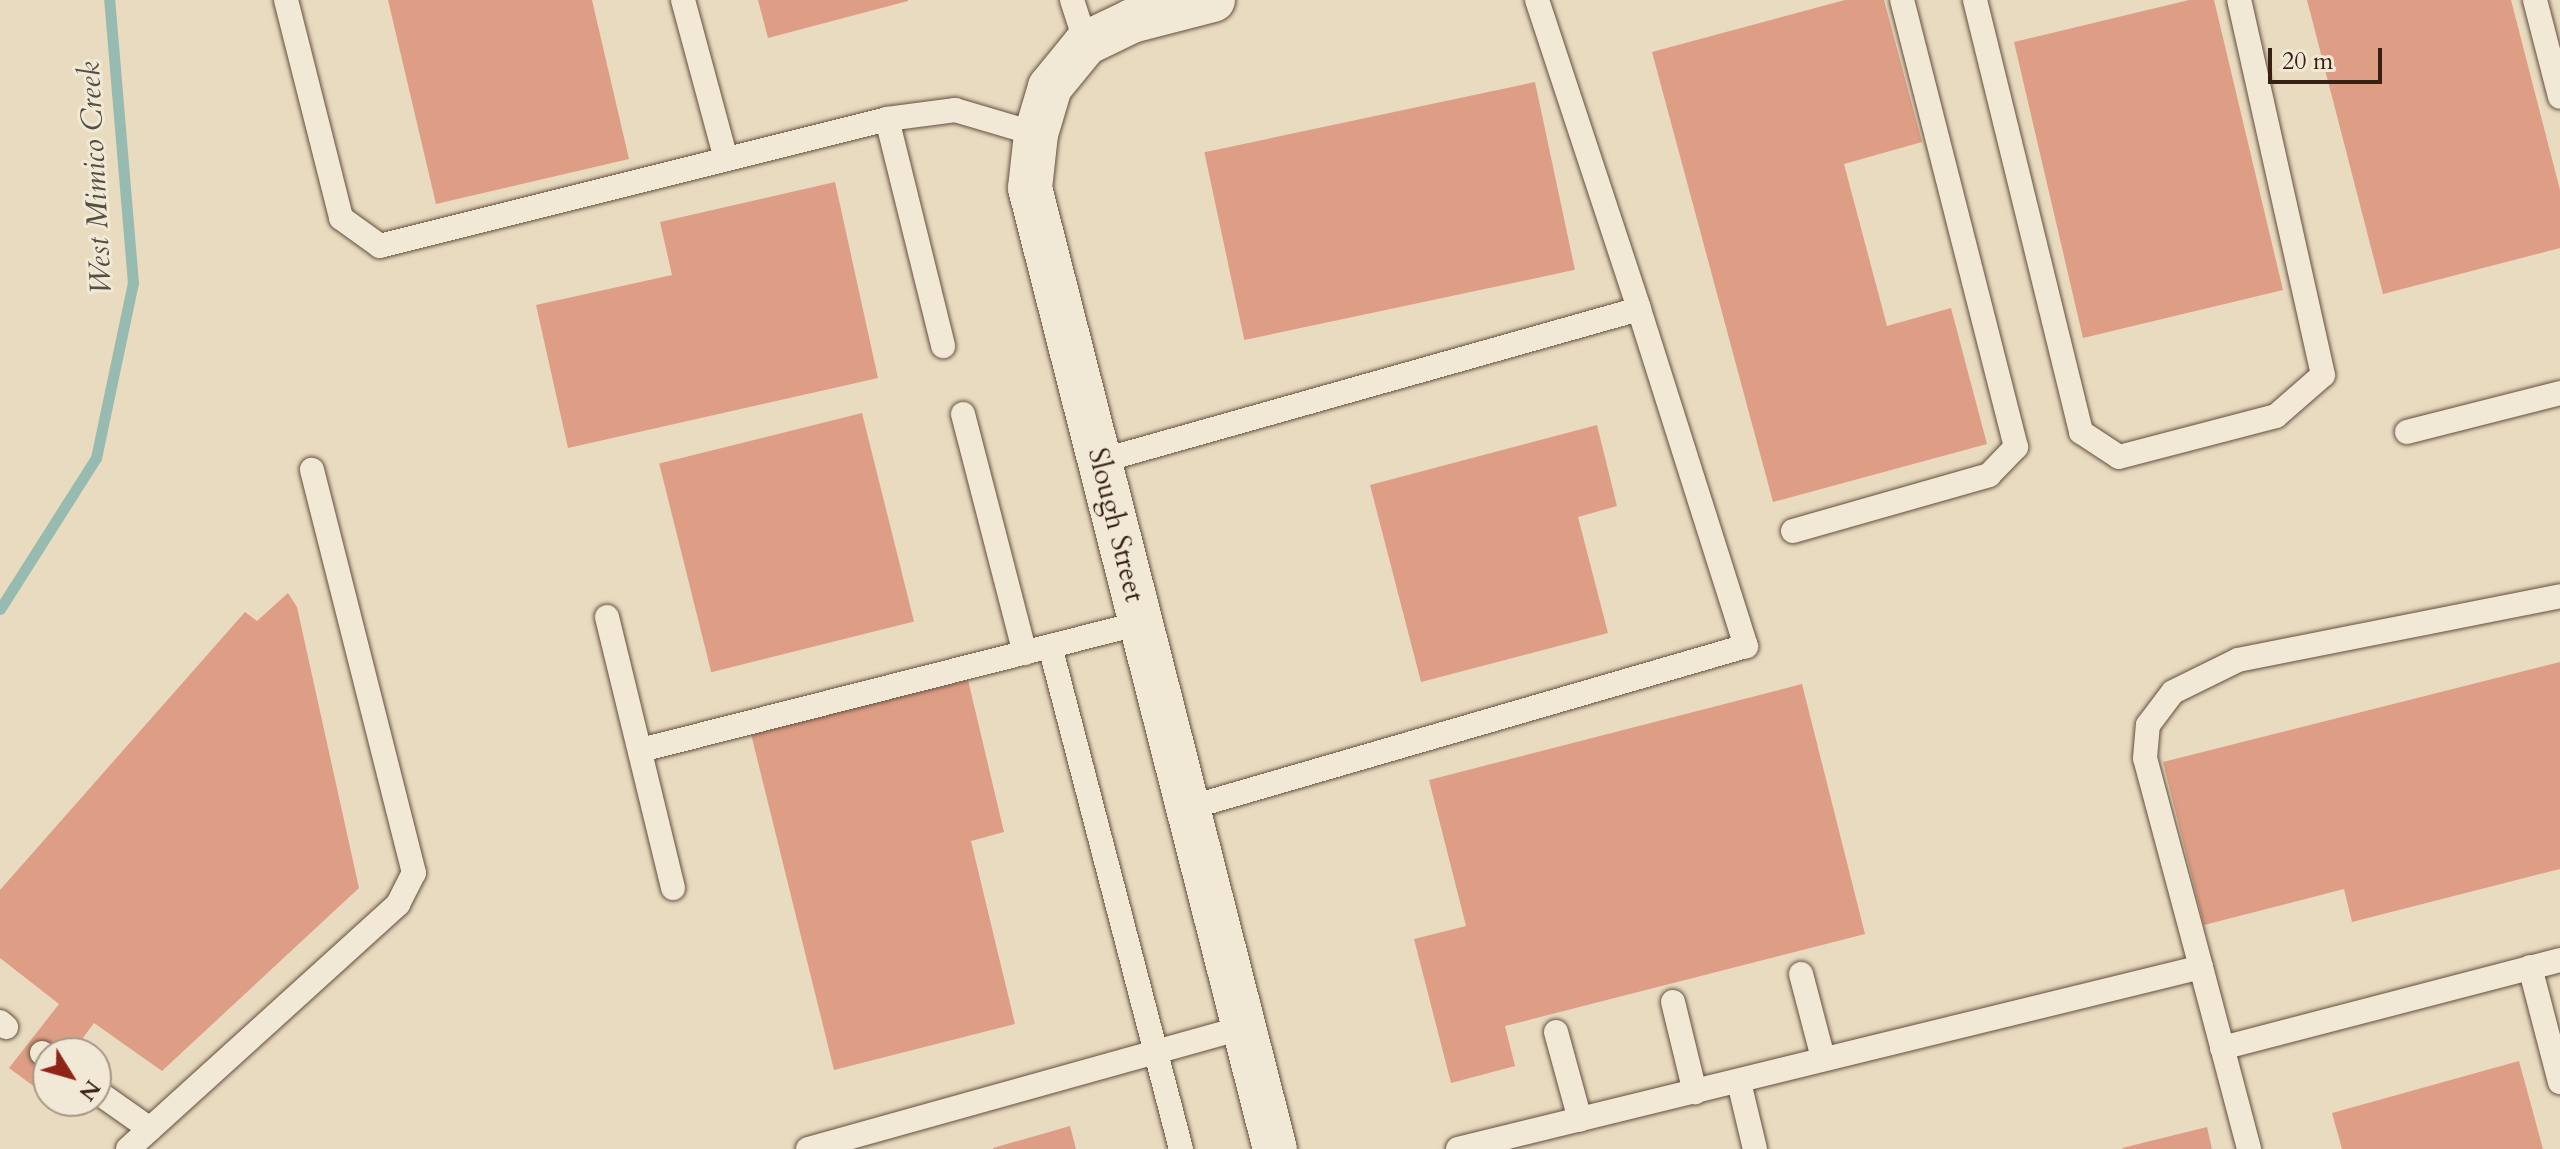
<!DOCTYPE html>
<style>
body{margin:0}
#map{position:relative;width:2560px;height:1149px;overflow:hidden;background:#e9dbc0;font-family:Cardo,serif}
div>[style]{position:absolute}
.stream>*{height:11px;margin:-5.5px;padding:0 5.5px;transform-origin:5.5px;border-radius:5.5px;background:#97bbb0}
.building>*{inset:0;background:#de9e85;transform-origin:0 0}
.roads{filter:drop-shadow(0 0 2px #63503f) drop-shadow(0 0 2px #63503f)}
.service>*{height:24px;margin:-12px;padding:0 12px;transform-origin:12px;border-radius:12px;background:#f1e8d6}
.minor>*{height:44px;margin:-22px;padding:0 22px;transform-origin:22px;border-radius:22px;background:#f1e8d6}
span{translate:-50% -50%;white-space:nowrap;text-align:center;line-height:1.15;-webkit-text-stroke:6px #f1e8d6;paint-order:stroke}
.street-label{font-size:28px;color:#362114}
.water-label{font-size:30px;color:#534f43;font-style:italic}
.north{position:absolute;left:32px;top:1037px;width:80px;height:80px;box-sizing:border-box;background:#f1e8d6;border:2px solid #a69888;border-radius:50%;rotate:127deg;font-size:22px;font-weight:700;line-height:32px;text-align:center;color:#362114}
.north::after{content:'';display:block;margin:auto;width:28px;height:36px;background:#8f2418;clip-path:polygon(50% 0,100% 100%,50% 72%,0 100%)}
.scale{position:absolute;left:2268px;top:48px;width:114px;height:36px;box-sizing:border-box;border:4px solid #362114;border-top:0;padding-left:10px;font-size:24px;line-height:28px;white-space:nowrap;color:#362114;-webkit-text-stroke:6px #f1e8d6;paint-order:stroke}
</style>
<div id="map">
<div class="stream">
<div style="left:0;top:609px;width:179px;rotate:-57.6deg"></div>
<div style="left:96px;top:458px;width:179px;rotate:-78.1deg"></div>
<div style="left:133px;top:283px;width:284px;rotate:-94.8deg"></div>
</div>
<div class="building">
<div style="clip-path:polygon(388px 0,592px 0,629px 159px,436px 204px)"></div>
<div style="clip-path:polygon(758px 0,908px 0,908px 1px,768px 38px)"></div>
<div style="clip-path:polygon(1845px 0,1884px 0,1922px 142px,1844px 164px,1887px 326px,1951px 308px,1987px 444px,1773px 502px,1652px 52px)"></div>
<div style="clip-path:polygon(2189px 0,2214px 0,2283px 290px,2083px 338px,2014px 42px)"></div>
<div style="clip-path:polygon(2307px 0,2511px 0,2560px 190px,2560px 248px,2383px 294px)"></div>
<div style="left:1535px;top:82px;width:192px;height:338px;rotate:78deg"></div>
<div style="clip-path:polygon(835px 182px,878px 378px,568px 448px,536px 305px,672px 275px,660px 222px)"></div>
<div style="left:862px;top:413px;width:215px;height:209px;rotate:76deg"></div>
<div style="clip-path:polygon(1597px 425px,1617px 506px,1578px 517px,1608px 633px,1421px 682px,1370px 485px)"></div>
<div style="clip-path:polygon(288px 593px,297px 607px,359px 888px,162px 1071px,94px 1023px,72px 1053px,48px 1053px,43px 1093px,9px 1068px,59px 1004px,0 958px,0 890px,245px 612px,257px 621px)"></div>
<div style="clip-path:polygon(2560px 662px,2560px 869px,2352px 922px,2344px 889px,2204px 925px,2163px 762px)"></div>
<div style="clip-path:polygon(968px 680px,1004px 832px,971px 841px,1015px 1024px,834px 1070px,751px 734px)"></div>
<div style="clip-path:polygon(1802px 684px,1865px 934px,1505px 1026px,1515px 1066px,1451px 1083px,1414px 939px,1466px 926px,1429px 780px)"></div>
<div style="clip-path:polygon(2519px 1061px,2543px 1149px,2342px 1149px,2332px 1113px)"></div>
<div style="clip-path:polygon(1070px 1126px,1076px 1149px,993px 1149px,993px 1148px)"></div>
<div style="clip-path:polygon(2207px 1127px,2212px 1149px,2123px 1149px,2122px 1148px)"></div>
</div>
<div class="roads">
<div class="service">
<div style="left:286px;top:0;width:225px;rotate:75.8deg"></div>
<div style="left:341px;top:218px;width:48px;rotate:35.7deg"></div>
<div style="left:380px;top:246px;width:523px;rotate:-14.06deg"></div>
<div style="left:887px;top:119px;width:69px;rotate:-7.5deg"></div>
<div style="left:955px;top:110px;width:84px;rotate:16.5deg"></div>
<div style="left:683px;top:0;width:162px;rotate:74.9deg"></div>
<div style="left:1072px;top:0;width:45px;rotate:72deg"></div>
<div style="left:1537px;top:0;width:325px;rotate:71.7deg"></div>
<div style="left:1975px;top:0;width:445px;rotate:76.2deg"></div>
<div style="left:2081px;top:432px;width:45px;rotate:33.3deg"></div>
<div style="left:2119px;top:457px;width:162px;rotate:-14.6deg"></div>
<div style="left:2276px;top:416px;width:62px;rotate:-41.1deg"></div>
<div style="left:2323px;top:375px;width:384px;rotate:-102.6deg"></div>
<div style="left:2535px;top:0;width:100px;rotate:75.5deg"></div>
<div style="left:887px;top:119px;width:234px;rotate:76.1deg"></div>
<div style="left:963px;top:414px;width:247px;rotate:75.5deg"></div>
<div style="left:2407px;top:432px;width:158px;rotate:-14.3deg"></div>
<div style="left:1100px;top:461px;width:560px;rotate:-15.75deg"></div>
<div style="left:1639px;top:309px;width:354px;rotate:72.4deg"></div>
<div style="left:1746px;top:646px;width:581px;rotate:163.81deg"></div>
<div style="left:1793px;top:531px;width:204px;rotate:-15.9deg"></div>
<div style="left:1989px;top:475px;width:39px;rotate:-46deg"></div>
<div style="left:2016px;top:447px;width:461px;rotate:-104.3deg"></div>
<div style="left:607px;top:617px;width:279px;rotate:76.3deg"></div>
<div style="left:1050px;top:646px;width:520px;rotate:75.4deg"></div>
<div style="left:641px;top:750px;width:516px;rotate:-14.25deg"></div>
<div style="left:2201px;top:967px;width:216px;rotate:-105deg"></div>
<div style="left:2145px;top:758px;width:33px;rotate:-85deg"></div>
<div style="left:2148px;top:725px;width:41px;rotate:-52.9deg"></div>
<div style="left:2173px;top:692px;width:72px;rotate:-26.2deg"></div>
<div style="left:2238px;top:660px;width:328px;rotate:-11.2deg"></div>
<div style="left:2530px;top:967px;width:119px;rotate:75.4deg"></div>
<div style="left:1801px;top:974px;width:87px;rotate:75.3deg"></div>
<div style="left:1673px;top:1002px;width:93px;rotate:76.3deg"></div>
<div style="left:0;top:1022px;width:8px;rotate:40deg"></div>
<div style="left:1556px;top:1032px;width:91px;rotate:74.7deg"></div>
<div style="left:2222px;top:1048px;width:349px;rotate:-14.6deg"></div>
<div style="left:42px;top:1053px;width:7px;rotate:34deg"></div>
<div style="left:1739px;top:1082px;width:69px;rotate:76.6deg"></div>
<div style="left:96px;top:1091px;width:66px;rotate:35.1deg"></div>
<div style="left:128px;top:1149px;width:365px;rotate:-42.2deg"></div>
<div style="left:398px;top:904px;width:35px;rotate:-63deg"></div>
<div style="left:414px;top:873px;width:416px;rotate:-104.2deg"></div>
<div style="left:808px;top:1149px;width:453px;rotate:-15.6deg"></div>
<div style="left:1458px;top:1149px;width:765px;rotate:-13.76deg"></div>
<div style="left:2201px;top:967px;width:188px;rotate:75.2deg"></div>
</div>
<div class="minor">
<div style="left:1213px;top:0;width:84px;rotate:165.5deg"></div>
<div style="left:1132px;top:21px;width:51px;rotate:154.4deg"></div>
<div style="left:1086px;top:43px;width:57px;rotate:129.3deg"></div>
<div style="left:1050px;top:87px;width:49px;rotate:106.6deg"></div>
<div style="left:1036px;top:134px;width:54px;rotate:96.3deg"></div>
<div style="left:1030px;top:188px;width:992px;rotate:75.7deg"></div>
</div>
</div>
<div class="street-label">
<span style="left:1116px;top:525px;rotate:76deg">Slough Street</span>
</div>
<div class="water-label">
<span style="left:96px;top:178px;rotate:-93deg">West Mimico Creek</span>
</div>
<div class="north">N</div>
<div class="scale">20 m</div>
</div>
